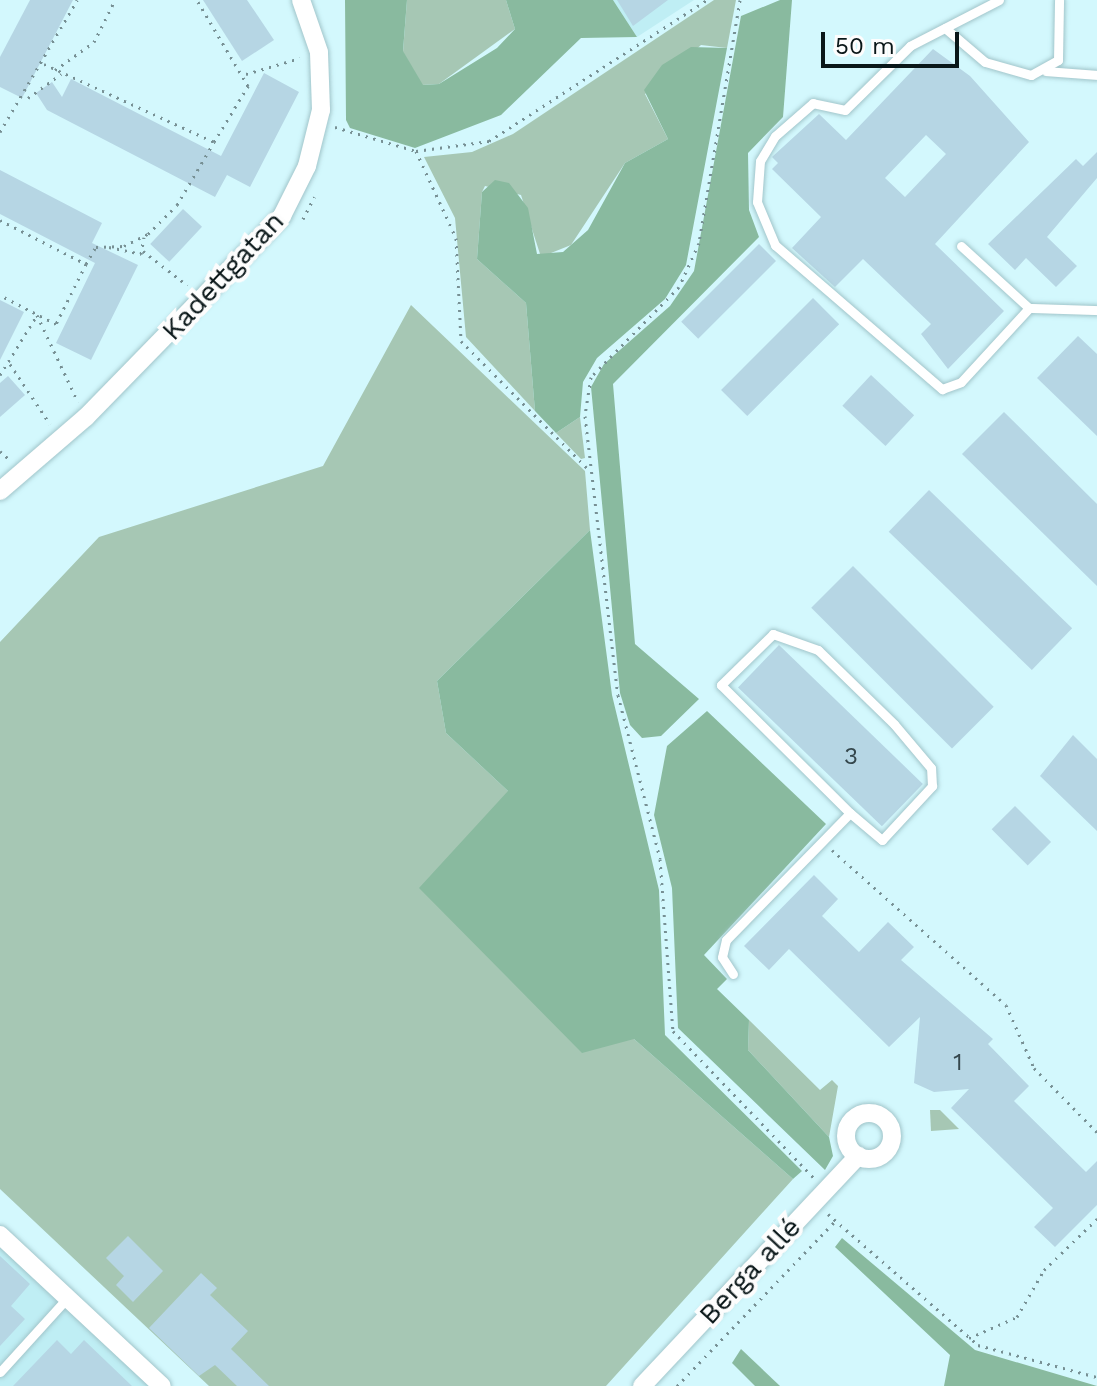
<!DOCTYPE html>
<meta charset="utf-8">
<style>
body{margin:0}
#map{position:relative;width:1097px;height:1386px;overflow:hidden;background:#d3f8fd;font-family:"Work Sans",sans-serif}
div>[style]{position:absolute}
.built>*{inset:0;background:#bfeef4}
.green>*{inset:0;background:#a6c7b4}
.forest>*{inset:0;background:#89ba9f}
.building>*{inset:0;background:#b6d6e4;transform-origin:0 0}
.path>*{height:3px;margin-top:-1.5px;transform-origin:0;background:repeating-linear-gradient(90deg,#779094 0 2px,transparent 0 8px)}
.roads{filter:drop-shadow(0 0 2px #a1c5ca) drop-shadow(0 0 2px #a1c5ca)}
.lane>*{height:9px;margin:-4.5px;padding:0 4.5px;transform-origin:4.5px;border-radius:4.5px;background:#fff}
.street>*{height:18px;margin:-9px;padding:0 9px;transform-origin:9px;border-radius:9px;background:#fff}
.street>.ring{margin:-9px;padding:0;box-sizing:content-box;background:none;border:18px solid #fff;border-radius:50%}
span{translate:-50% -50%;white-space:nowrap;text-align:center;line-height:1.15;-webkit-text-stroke:8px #fdfdfd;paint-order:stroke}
.number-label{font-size:24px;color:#35474c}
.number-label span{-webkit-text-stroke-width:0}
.street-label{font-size:28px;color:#0a1719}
.scale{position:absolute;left:821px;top:32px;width:138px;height:36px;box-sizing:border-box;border:4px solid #0a1719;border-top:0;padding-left:10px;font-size:24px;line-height:28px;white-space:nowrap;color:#0a1719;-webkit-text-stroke:6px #fdfdfd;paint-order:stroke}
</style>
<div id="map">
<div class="built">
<div style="clip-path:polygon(613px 0,694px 0,637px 37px)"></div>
<div style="clip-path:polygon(0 1243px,151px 1386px,0 1386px)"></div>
</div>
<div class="green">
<div style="clip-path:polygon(407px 0,506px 0,515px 29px,439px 84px,422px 85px,403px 52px)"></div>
<div style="clip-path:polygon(714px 0,736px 0,727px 48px,701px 45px,645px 94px,668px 139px,625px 163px,571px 245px,541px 257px,521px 195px,485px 186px,482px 192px,477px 259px,526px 303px,535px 411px,466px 337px,455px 218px,424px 157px,472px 152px,513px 134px)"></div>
<div style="clip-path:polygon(411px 305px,585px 471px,590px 530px,437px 681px,446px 733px,508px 791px,634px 1039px,793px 1179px,606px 1386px,209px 1386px,0 1189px,0 642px,99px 537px,323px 466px)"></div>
<div style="clip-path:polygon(580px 417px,585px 458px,581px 459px,556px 433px)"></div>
<div style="clip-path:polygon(749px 1020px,820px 1090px,832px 1080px,838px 1086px,829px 1137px,748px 1050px)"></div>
<div style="clip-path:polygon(930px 1110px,940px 1110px,959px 1129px,931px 1131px)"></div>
</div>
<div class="forest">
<div style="clip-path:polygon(345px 0,407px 0,403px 51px,423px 85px,439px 84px,497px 48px,515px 29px,506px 0,613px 0,637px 37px,581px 38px,501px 115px,415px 148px,350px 128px,346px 120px)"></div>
<div style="clip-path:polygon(780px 0,792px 0,783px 117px,748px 153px,749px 210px,759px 237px,613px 384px,635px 644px,699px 699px,661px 736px,642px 738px,630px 725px,620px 693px,591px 387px,604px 364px,670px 306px,694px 271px,741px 16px)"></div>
<div style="clip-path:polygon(691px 47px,727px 48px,686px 265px,665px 299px,597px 358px,583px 382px,580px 417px,556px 433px,535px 411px,526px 303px,477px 259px,482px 192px,495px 180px,509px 183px,528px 208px,537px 254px,563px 252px,588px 230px,625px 163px,668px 139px,644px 90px,662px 65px)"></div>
<div style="clip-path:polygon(590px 530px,612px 695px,659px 890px,665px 1035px,802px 1171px,793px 1179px,634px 1039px,582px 1053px,419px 888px,508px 791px,446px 733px,437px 681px)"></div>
<div style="clip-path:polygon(707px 711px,826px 824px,704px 955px,727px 979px,717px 989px,749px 1020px,748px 1050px,829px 1137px,833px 1156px,825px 1170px,678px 1028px,672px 888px,654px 815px,667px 746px)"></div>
<div style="clip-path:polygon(842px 1238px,975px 1350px,1097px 1386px,944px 1386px,950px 1355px,835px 1247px)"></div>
<div style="clip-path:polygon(741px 1349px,780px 1386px,755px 1386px,732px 1363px)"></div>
</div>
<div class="building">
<div style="clip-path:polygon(30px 0,73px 0,22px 98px,0 87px,0 57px)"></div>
<div style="clip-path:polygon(203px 0,247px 0,274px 40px,242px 61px)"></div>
<div style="clip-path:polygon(617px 0,668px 0,633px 26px)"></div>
<div style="clip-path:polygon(evenodd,933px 49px,970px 76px,1029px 142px,935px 244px,1004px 311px,948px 369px,921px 334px,931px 324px,863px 259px,835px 287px,792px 248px,821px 217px,772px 169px,778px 163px,772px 157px,819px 114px,846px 140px,933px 49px,926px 135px,946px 154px,905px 197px,885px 178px,926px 135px)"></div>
<div style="clip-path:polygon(264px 73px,299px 92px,250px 187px,227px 175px,215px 197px,47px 110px,36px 93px,52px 82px,62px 97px,71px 79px,221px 156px)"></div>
<div style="clip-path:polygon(1097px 152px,1097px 178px,1047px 237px,1077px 266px,1056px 287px,1026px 258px,1015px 270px,988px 244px,1076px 159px,1083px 166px)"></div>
<div style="clip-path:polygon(0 170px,102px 223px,92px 243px,138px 265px,91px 360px,56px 343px,95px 263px,0 214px)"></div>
<div style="left:183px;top:209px;width:26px;height:48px;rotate:43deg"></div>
<div style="left:759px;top:244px;width:24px;height:110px;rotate:45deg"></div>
<div style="left:813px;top:298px;width:37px;height:130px;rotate:45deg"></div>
<div style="clip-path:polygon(0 300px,24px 312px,0 360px)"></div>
<div style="clip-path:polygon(1078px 336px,1097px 354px,1097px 436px,1037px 378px)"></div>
<div style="left:871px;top:375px;width:59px;height:42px;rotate:43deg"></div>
<div style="clip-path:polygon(8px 376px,25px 395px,0 417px,0 383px)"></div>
<div style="clip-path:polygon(1004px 412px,1097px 504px,1097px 586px,962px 454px)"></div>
<div style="left:929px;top:490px;width:199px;height:58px;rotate:44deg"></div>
<div style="left:853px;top:566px;width:199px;height:59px;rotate:45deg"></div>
<div style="left:779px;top:645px;width:200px;height:59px;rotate:44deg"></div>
<div style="clip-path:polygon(1073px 735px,1097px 759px,1097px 831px,1040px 776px)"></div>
<div style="left:1015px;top:806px;width:51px;height:33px;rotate:45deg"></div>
<div style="clip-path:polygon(814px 875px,838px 899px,822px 916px,859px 952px,888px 922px,914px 947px,901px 960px,993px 1039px,988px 1044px,1029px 1086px,1014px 1101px,1086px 1172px,1097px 1161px,1097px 1205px,1055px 1247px,1034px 1227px,1053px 1208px,951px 1108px,969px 1089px,934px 1092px,914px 1083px,920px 1017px,889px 1047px,789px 949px,769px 970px,744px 946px)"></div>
<div style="clip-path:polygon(128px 1236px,163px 1271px,133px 1302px,116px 1285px,124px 1276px,106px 1258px)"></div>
<div style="clip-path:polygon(0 1256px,30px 1284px,11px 1306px,25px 1319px,0 1346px)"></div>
<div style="clip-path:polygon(201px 1273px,217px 1288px,210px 1295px,248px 1331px,231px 1349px,269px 1386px,237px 1386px,215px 1365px,199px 1376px,149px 1328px)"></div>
<div style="clip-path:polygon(57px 1340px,71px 1354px,84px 1340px,132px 1386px,13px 1386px)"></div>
</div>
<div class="path">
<div style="left:740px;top:0;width:246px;rotate:99.6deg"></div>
<div style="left:699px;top:243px;width:48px;rotate:114.4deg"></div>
<div style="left:679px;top:287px;width:126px;rotate:134.4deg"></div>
<div style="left:591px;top:377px;width:39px;rotate:99deg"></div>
<div style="left:585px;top:416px;width:281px;rotate:83.3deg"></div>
<div style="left:618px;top:695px;width:169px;rotate:75.6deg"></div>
<div style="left:660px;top:859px;width:172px;rotate:85.7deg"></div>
<div style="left:673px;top:1031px;width:204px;rotate:46.2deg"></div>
<div style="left:44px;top:64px;width:187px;rotate:24.6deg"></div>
<div style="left:214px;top:142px;width:66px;rotate:-58.7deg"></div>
<div style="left:248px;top:86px;width:100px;rotate:-120.7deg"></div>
<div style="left:55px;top:70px;width:48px;rotate:-35.7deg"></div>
<div style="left:94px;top:42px;width:47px;rotate:-63.4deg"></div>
<div style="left:246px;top:74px;width:56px;rotate:-16.5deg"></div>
<div style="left:28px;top:98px;width:41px;rotate:-36deg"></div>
<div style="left:335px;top:127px;width:84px;rotate:16.5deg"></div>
<div style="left:416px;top:151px;width:74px;rotate:-7.8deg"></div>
<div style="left:489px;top:141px;width:260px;rotate:-32.9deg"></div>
<div style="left:0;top:132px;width:153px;rotate:-59.7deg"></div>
<div style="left:416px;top:151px;width:96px;rotate:65.3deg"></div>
<div style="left:456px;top:238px;width:103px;rotate:87.2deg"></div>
<div style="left:461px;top:341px;width:180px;rotate:45.2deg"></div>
<div style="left:303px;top:219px;width:25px;rotate:-63deg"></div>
<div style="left:0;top:220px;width:97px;rotate:27.1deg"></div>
<div style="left:86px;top:264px;width:67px;rotate:116.6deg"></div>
<div style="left:56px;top:324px;width:63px;rotate:-152.6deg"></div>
<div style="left:109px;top:247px;width:33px;rotate:12deg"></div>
<div style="left:141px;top:254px;width:17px;rotate:-80deg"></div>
<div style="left:143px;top:251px;width:56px;rotate:37.7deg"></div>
<div style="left:86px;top:264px;width:20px;rotate:-60deg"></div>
<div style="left:96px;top:247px;width:28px;rotate:-2deg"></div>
<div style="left:124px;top:246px;width:27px;rotate:-27deg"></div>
<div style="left:148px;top:234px;width:41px;rotate:-45deg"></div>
<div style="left:177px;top:205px;width:73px;rotate:-59.6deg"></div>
<div style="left:10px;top:364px;width:72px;rotate:56.3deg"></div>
<div style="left:0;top:375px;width:70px;rotate:-58.3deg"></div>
<div style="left:37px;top:315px;width:96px;rotate:64.8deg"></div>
<div style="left:0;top:451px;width:12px;rotate:42deg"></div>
<div style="left:832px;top:850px;width:233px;rotate:41.7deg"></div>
<div style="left:1006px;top:1005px;width:69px;rotate:66deg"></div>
<div style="left:1034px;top:1068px;width:90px;rotate:45.5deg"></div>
<div style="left:828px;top:1214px;width:199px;rotate:41.1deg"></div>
<div style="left:978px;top:1345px;width:123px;rotate:15.1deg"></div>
<div style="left:969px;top:1338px;width:52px;rotate:-23.6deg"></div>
<div style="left:1017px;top:1317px;width:54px;rotate:-60.1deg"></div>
<div style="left:1044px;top:1270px;width:74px;rotate:-43.9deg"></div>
<div style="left:677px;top:1386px;width:227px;rotate:-46.2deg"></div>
</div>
<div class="roads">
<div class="lane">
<div style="left:999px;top:0;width:100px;rotate:152.7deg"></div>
<div style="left:910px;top:46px;width:91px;rotate:135.4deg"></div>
<div style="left:845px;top:110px;width:33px;rotate:-168deg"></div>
<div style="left:813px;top:103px;width:50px;rotate:139deg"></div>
<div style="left:775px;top:136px;width:29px;rotate:121deg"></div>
<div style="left:760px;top:161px;width:41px;rotate:94.2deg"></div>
<div style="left:757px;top:202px;width:47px;rotate:67.3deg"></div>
<div style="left:775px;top:245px;width:221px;rotate:40.8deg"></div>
<div style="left:942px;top:389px;width:20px;rotate:-20deg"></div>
<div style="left:961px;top:382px;width:100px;rotate:-47.4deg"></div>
<div style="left:945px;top:28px;width:52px;rotate:40.4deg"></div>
<div style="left:985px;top:62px;width:48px;rotate:15.8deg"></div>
<div style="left:1031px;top:75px;width:31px;rotate:-29deg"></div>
<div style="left:1058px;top:60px;width:60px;rotate:-89deg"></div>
<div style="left:1046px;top:71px;width:51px;rotate:4.5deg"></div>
<div style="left:961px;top:246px;width:92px;rotate:42.4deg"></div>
<div style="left:1029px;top:308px;width:68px;rotate:1.7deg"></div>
<div style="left:733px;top:974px;width:20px;rotate:-123deg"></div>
<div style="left:722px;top:957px;width:17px;rotate:-77deg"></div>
<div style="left:726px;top:940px;width:177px;rotate:-45.7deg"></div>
<div style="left:850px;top:813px;width:42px;rotate:40.2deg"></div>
<div style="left:882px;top:840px;width:74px;rotate:-47.2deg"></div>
<div style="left:932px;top:786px;width:18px;rotate:-93deg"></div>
<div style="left:931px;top:768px;width:57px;rotate:-130.1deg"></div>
<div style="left:894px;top:724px;width:106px;rotate:-135.8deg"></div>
<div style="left:818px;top:650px;width:48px;rotate:-160.4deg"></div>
<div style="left:773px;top:634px;width:73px;rotate:135.6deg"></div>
<div style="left:721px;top:685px;width:182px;rotate:44.8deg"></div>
<div style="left:0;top:1372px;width:100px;rotate:-47.8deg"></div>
</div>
<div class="street">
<div style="left:0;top:491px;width:113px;rotate:-40.7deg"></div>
<div style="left:86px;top:417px;width:281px;rotate:-45.7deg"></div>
<div style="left:282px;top:216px;width:56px;rotate:-63.4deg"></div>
<div style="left:307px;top:166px;width:58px;rotate:-76deg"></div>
<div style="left:321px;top:110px;width:58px;rotate:-92deg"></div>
<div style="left:319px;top:52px;width:55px;rotate:-109.1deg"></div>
<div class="ring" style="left:846px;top:1113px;width:28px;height:28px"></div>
<div style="left:0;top:1235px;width:221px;rotate:43deg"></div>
<div style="left:642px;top:1386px;width:316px;rotate:-46.8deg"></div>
</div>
</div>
<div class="number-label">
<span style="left:851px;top:757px">3</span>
<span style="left:958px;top:1063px">1</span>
</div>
<div class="street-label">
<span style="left:223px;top:276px;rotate:-47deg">Kadettgatan</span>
<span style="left:750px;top:1271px;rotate:-47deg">Berga allé</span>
</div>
<div class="scale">50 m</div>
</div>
